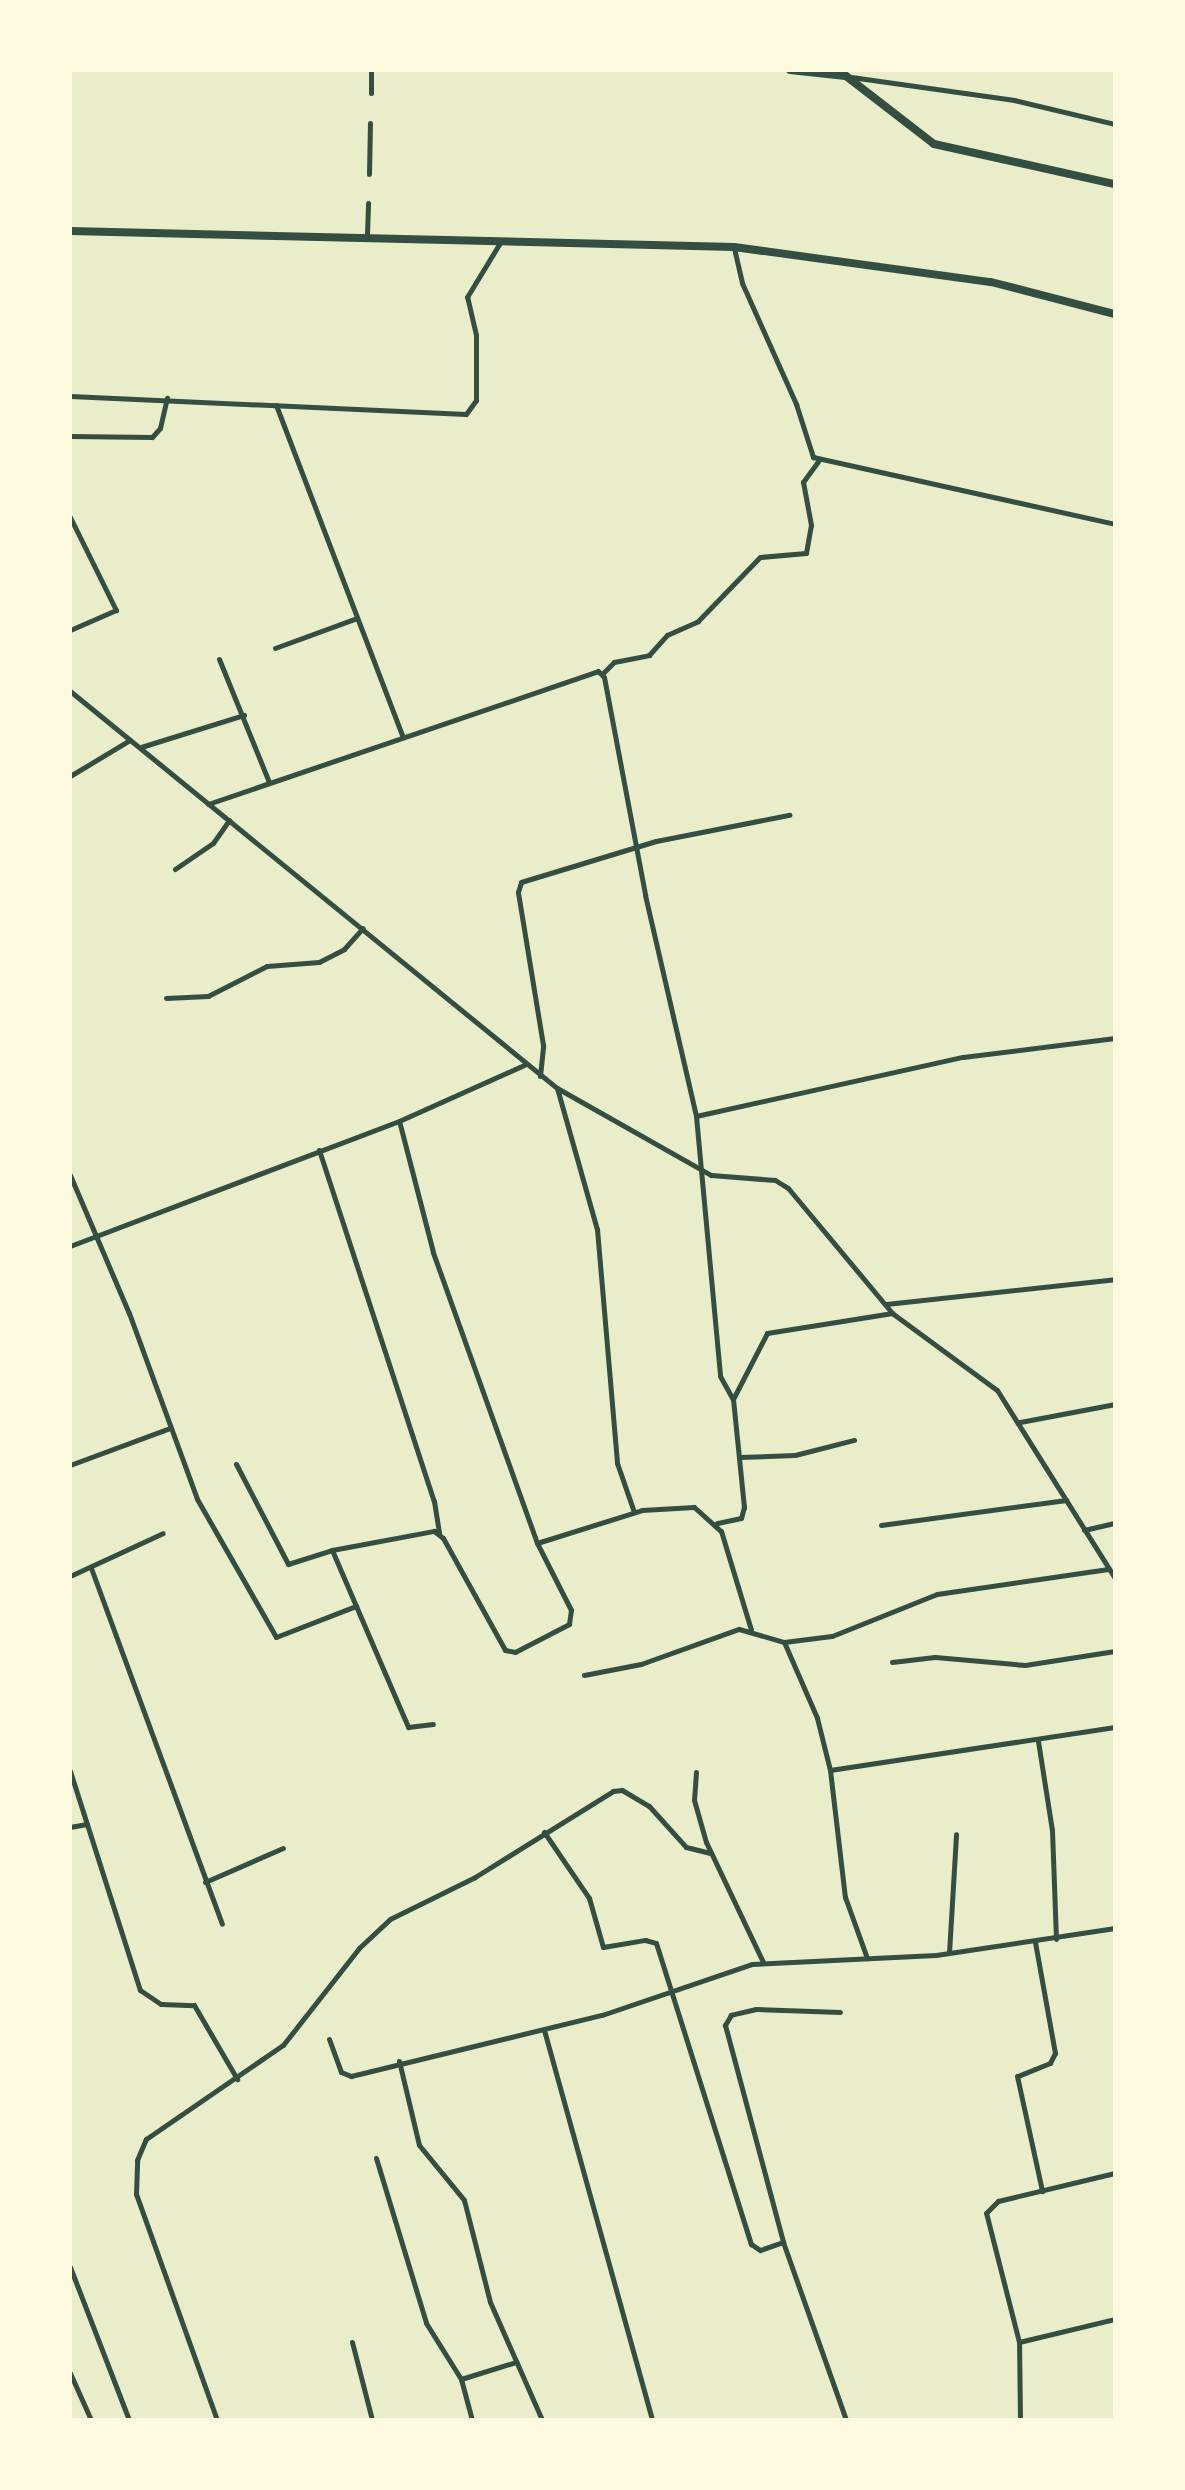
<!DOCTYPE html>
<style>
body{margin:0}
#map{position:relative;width:1185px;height:2490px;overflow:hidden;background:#e9edc9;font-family:Helvetica,sans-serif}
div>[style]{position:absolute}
.minor>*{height:5px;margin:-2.5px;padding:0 2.5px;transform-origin:2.5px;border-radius:2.5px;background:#344e41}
.secondary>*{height:8px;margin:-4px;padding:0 4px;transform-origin:4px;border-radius:4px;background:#344e41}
span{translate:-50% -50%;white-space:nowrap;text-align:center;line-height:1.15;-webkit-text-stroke:6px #fefae0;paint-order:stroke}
.frame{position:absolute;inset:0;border:72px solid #fefae0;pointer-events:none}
</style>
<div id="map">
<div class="minor">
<div style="left:851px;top:77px;width:165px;rotate:8deg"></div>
<div style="left:1014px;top:100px;width:104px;rotate:13.4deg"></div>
<div style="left:371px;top:93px;width:23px;rotate:-90deg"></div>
<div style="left:369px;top:174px;width:51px;rotate:-88.9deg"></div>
<div style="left:367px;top:234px;width:31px;rotate:-88deg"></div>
<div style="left:734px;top:248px;width:36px;rotate:77deg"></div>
<div style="left:742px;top:283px;width:133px;rotate:65.9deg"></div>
<div style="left:796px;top:404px;width:56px;rotate:72.2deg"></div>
<div style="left:813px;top:457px;width:309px;rotate:12.5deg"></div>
<div style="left:70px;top:396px;width:396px;rotate:2.6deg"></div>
<div style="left:466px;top:414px;width:17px;rotate:-54deg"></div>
<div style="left:476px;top:400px;width:65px;rotate:-90deg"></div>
<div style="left:476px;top:335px;width:39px;rotate:-103deg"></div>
<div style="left:467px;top:297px;width:66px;rotate:-58.7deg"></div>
<div style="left:276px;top:405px;width:355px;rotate:69.1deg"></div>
<div style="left:70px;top:436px;width:82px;rotate:0.7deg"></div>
<div style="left:152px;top:437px;width:12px;rotate:-48deg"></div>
<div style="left:160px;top:428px;width:31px;rotate:-77deg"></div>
<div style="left:70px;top:517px;width:104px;rotate:63.7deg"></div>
<div style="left:116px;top:610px;width:50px;rotate:156.5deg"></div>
<div style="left:275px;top:648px;width:87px;rotate:-20.1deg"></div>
<div style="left:219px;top:659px;width:133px;rotate:67.9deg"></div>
<div style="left:602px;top:674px;width:17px;rotate:-45deg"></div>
<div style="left:614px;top:662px;width:36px;rotate:-11deg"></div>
<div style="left:649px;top:655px;width:27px;rotate:-48deg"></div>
<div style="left:667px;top:635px;width:34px;rotate:-24deg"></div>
<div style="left:698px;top:621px;width:89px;rotate:-45.9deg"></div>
<div style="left:760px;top:557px;width:46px;rotate:-5deg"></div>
<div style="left:806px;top:553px;width:28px;rotate:-80deg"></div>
<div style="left:811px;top:525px;width:44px;rotate:-100.5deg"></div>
<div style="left:803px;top:482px;width:26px;rotate:-54deg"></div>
<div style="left:70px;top:691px;width:628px;rotate:39.19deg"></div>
<div style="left:557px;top:1088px;width:177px;rotate:29.5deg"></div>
<div style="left:711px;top:1175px;width:64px;rotate:4.5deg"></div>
<div style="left:775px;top:1180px;width:15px;rotate:32deg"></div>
<div style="left:788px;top:1188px;width:163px;rotate:50.2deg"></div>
<div style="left:892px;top:1313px;width:130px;rotate:36.3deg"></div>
<div style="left:997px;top:1390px;width:222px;rotate:57.9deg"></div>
<div style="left:141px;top:747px;width:108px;rotate:-17.3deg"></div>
<div style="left:70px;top:776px;width:70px;rotate:-31deg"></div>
<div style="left:208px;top:804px;width:412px;rotate:-18.8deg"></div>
<div style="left:598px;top:671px;width:8px;rotate:45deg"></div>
<div style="left:604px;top:677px;width:222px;rotate:79.3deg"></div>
<div style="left:645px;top:895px;width:227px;rotate:77deg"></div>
<div style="left:696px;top:1116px;width:273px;rotate:-12.5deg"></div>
<div style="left:963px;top:1057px;width:153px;rotate:-7.1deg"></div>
<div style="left:175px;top:869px;width:46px;rotate:-34.4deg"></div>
<div style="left:213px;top:843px;width:28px;rotate:-55deg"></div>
<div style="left:166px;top:998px;width:42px;rotate:-2.7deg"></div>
<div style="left:208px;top:996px;width:66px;rotate:-27deg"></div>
<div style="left:267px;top:966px;width:52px;rotate:-4.4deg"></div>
<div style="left:319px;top:962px;width:28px;rotate:-27deg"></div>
<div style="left:344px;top:949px;width:28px;rotate:-48deg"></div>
<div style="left:540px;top:1076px;width:31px;rotate:-84deg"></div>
<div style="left:543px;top:1045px;width:155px;rotate:-99.3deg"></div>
<div style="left:518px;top:892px;width:10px;rotate:-73deg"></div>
<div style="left:521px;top:882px;width:141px;rotate:-16.9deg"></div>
<div style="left:656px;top:841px;width:136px;rotate:-11.1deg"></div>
<div style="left:557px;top:1088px;width:147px;rotate:74.2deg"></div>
<div style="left:597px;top:1229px;width:235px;rotate:85.1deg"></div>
<div style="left:617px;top:1463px;width:52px;rotate:70.9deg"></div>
<div style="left:696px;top:1116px;width:261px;rotate:84.7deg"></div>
<div style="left:720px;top:1376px;width:26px;rotate:61deg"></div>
<div style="left:733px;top:1399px;width:109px;rotate:84.2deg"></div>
<div style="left:744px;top:1507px;width:11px;rotate:105deg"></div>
<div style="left:741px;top:1518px;width:25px;rotate:168deg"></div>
<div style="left:319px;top:1150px;width:369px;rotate:71.9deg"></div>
<div style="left:434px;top:1501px;width:32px;rotate:81deg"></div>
<div style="left:70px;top:1175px;width:150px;rotate:66.9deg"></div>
<div style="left:129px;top:1313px;width:198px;rotate:69.9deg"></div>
<div style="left:197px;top:1499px;width:159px;rotate:60.2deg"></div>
<div style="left:276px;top:1637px;width:86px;rotate:-21.2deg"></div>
<div style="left:356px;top:1606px;width:61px;rotate:-113.2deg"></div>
<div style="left:70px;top:1246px;width:352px;rotate:-20.8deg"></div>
<div style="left:399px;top:1121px;width:137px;rotate:-24.1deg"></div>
<div style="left:886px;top:1304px;width:230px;rotate:-6.2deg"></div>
<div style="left:733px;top:1399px;width:74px;rotate:-62.7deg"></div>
<div style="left:767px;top:1333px;width:127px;rotate:-9.1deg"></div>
<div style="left:1020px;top:1422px;width:97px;rotate:-10.7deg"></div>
<div style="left:739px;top:1457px;width:56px;rotate:-2deg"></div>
<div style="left:795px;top:1455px;width:61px;rotate:-14.3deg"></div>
<div style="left:236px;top:1464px;width:113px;rotate:62.5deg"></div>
<div style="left:288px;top:1564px;width:46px;rotate:-17.7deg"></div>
<div style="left:332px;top:1550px;width:104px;rotate:-10.6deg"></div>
<div style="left:434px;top:1531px;width:11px;rotate:38deg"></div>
<div style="left:443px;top:1538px;width:128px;rotate:61deg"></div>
<div style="left:505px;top:1650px;width:10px;rotate:11deg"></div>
<div style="left:515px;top:1652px;width:61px;rotate:-27.4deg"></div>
<div style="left:569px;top:1624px;width:14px;rotate:-82deg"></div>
<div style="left:571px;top:1610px;width:75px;rotate:-116.9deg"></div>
<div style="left:537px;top:1543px;width:309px;rotate:-109.7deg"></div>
<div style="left:433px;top:1252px;width:135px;rotate:-104.5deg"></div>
<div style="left:70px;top:1465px;width:107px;rotate:-20.3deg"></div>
<div style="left:881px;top:1525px;width:187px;rotate:-7.7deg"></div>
<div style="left:1084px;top:1530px;width:32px;rotate:-13deg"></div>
<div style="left:537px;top:1543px;width:110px;rotate:-17.4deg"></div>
<div style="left:642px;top:1510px;width:52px;rotate:-3.3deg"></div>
<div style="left:694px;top:1507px;width:36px;rotate:42deg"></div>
<div style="left:721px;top:1531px;width:103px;rotate:73.1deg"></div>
<div style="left:91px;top:1568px;width:379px;rotate:69.8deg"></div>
<div style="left:70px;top:1576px;width:102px;rotate:-24.8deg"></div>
<div style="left:356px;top:1606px;width:132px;rotate:66.7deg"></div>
<div style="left:408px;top:1727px;width:25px;rotate:-7deg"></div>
<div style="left:784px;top:1642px;width:48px;rotate:-7.1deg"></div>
<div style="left:832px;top:1636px;width:113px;rotate:-21.8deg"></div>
<div style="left:937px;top:1594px;width:173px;rotate:-8.3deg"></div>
<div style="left:892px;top:1662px;width:43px;rotate:-6.6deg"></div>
<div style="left:935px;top:1657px;width:90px;rotate:5.1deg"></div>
<div style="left:1025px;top:1665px;width:91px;rotate:-8.8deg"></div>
<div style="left:584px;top:1675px;width:58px;rotate:-10.9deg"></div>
<div style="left:641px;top:1664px;width:104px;rotate:-19.7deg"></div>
<div style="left:739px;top:1629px;width:47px;rotate:16.1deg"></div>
<div style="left:784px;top:1642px;width:83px;rotate:66.5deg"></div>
<div style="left:817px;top:1718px;width:54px;rotate:76deg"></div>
<div style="left:830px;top:1770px;width:128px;rotate:83.3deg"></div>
<div style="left:845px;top:1897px;width:65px;rotate:70.2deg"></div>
<div style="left:1038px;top:1741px;width:90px;rotate:81.1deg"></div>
<div style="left:1052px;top:1830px;width:109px;rotate:87.9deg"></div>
<div style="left:830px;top:1770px;width:288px;rotate:-8.6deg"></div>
<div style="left:70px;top:1771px;width:230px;rotate:72.3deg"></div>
<div style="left:140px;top:1990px;width:25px;rotate:34deg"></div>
<div style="left:161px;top:2004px;width:33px;rotate:2deg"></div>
<div style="left:194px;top:2005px;width:86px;rotate:59.8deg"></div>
<div style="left:696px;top:1772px;width:28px;rotate:94deg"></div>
<div style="left:694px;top:1800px;width:44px;rotate:74.1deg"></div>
<div style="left:706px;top:1842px;width:133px;rotate:64.6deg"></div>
<div style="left:70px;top:1827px;width:17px;rotate:-10deg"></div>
<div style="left:544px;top:1832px;width:80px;rotate:55.7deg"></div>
<div style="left:589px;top:1898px;width:51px;rotate:74.1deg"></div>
<div style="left:603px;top:1947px;width:43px;rotate:-9.5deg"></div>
<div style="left:645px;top:1940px;width:11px;rotate:15deg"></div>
<div style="left:656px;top:1943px;width:316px;rotate:72.5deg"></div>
<div style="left:751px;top:2244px;width:11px;rotate:34deg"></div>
<div style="left:760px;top:2250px;width:24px;rotate:-19deg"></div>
<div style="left:205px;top:1882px;width:85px;rotate:-23.6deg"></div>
<div style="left:1035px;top:1942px;width:113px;rotate:79.8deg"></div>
<div style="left:1055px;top:2053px;width:11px;rotate:117deg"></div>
<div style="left:1050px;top:2063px;width:35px;rotate:158deg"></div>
<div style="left:1017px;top:2076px;width:118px;rotate:77.7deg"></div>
<div style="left:949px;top:1953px;width:119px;rotate:-86.6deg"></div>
<div style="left:840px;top:2012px;width:84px;rotate:-178deg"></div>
<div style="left:756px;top:2009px;width:26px;rotate:167deg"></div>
<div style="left:731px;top:2015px;width:12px;rotate:121deg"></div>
<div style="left:725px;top:2025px;width:225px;rotate:75deg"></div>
<div style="left:783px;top:2242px;width:189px;rotate:70.5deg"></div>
<div style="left:544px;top:2030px;width:405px;rotate:74.5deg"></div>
<div style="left:329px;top:2039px;width:35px;rotate:70deg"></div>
<div style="left:341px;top:2072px;width:11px;rotate:22deg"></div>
<div style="left:351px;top:2076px;width:258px;rotate:-13.7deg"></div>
<div style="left:602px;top:2015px;width:158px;rotate:-18.8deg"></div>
<div style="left:752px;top:1964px;width:184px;rotate:-2.8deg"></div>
<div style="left:936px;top:1955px;width:181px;rotate:-8.6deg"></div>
<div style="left:399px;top:2061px;width:86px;rotate:76.6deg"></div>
<div style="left:419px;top:2145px;width:71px;rotate:50.7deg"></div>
<div style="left:464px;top:2200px;width:105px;rotate:75.7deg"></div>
<div style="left:490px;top:2302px;width:129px;rotate:66.2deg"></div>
<div style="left:376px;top:2158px;width:172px;rotate:73.1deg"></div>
<div style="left:426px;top:2323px;width:66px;rotate:58deg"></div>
<div style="left:461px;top:2379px;width:42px;rotate:75deg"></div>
<div style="left:70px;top:2267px;width:164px;rotate:68.9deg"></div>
<div style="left:352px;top:2342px;width:81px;rotate:75.6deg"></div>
<div style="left:1019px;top:2342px;width:99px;rotate:-13.5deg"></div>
<div style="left:70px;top:2373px;width:51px;rotate:65.9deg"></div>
<div style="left:461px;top:2379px;width:58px;rotate:-17.2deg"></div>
<div style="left:217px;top:2420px;width:240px;rotate:-109.7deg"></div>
<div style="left:136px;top:2194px;width:34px;rotate:-88deg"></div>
<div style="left:137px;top:2160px;width:23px;rotate:-67deg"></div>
<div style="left:146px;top:2139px;width:166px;rotate:-34.5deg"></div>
<div style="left:283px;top:2045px;width:123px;rotate:-51.9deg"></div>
<div style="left:359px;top:1948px;width:42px;rotate:-43.1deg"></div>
<div style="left:390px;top:1919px;width:95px;rotate:-26.3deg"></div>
<div style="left:475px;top:1877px;width:163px;rotate:-31.9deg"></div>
<div style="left:613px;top:1791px;width:9px;rotate:-6deg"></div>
<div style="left:622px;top:1790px;width:31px;rotate:31deg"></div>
<div style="left:649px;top:1806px;width:55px;rotate:47.9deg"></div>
<div style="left:686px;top:1847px;width:25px;rotate:14deg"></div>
<div style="left:1020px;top:2420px;width:78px;rotate:-90.7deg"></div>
<div style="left:1019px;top:2342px;width:133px;rotate:-104.3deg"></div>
<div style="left:986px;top:2213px;width:17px;rotate:-45deg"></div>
<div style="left:998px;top:2201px;width:120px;rotate:-13.5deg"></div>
</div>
<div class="secondary">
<div style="left:790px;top:70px;width:56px;rotate:6.1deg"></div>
<div style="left:846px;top:76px;width:111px;rotate:37.7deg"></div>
<div style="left:934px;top:144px;width:185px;rotate:12.5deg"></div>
<div style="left:70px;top:231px;width:664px;rotate:1.38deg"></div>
<div style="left:734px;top:247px;width:259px;rotate:7.8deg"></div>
<div style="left:991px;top:282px;width:128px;rotate:14.5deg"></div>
</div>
<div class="frame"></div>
</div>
